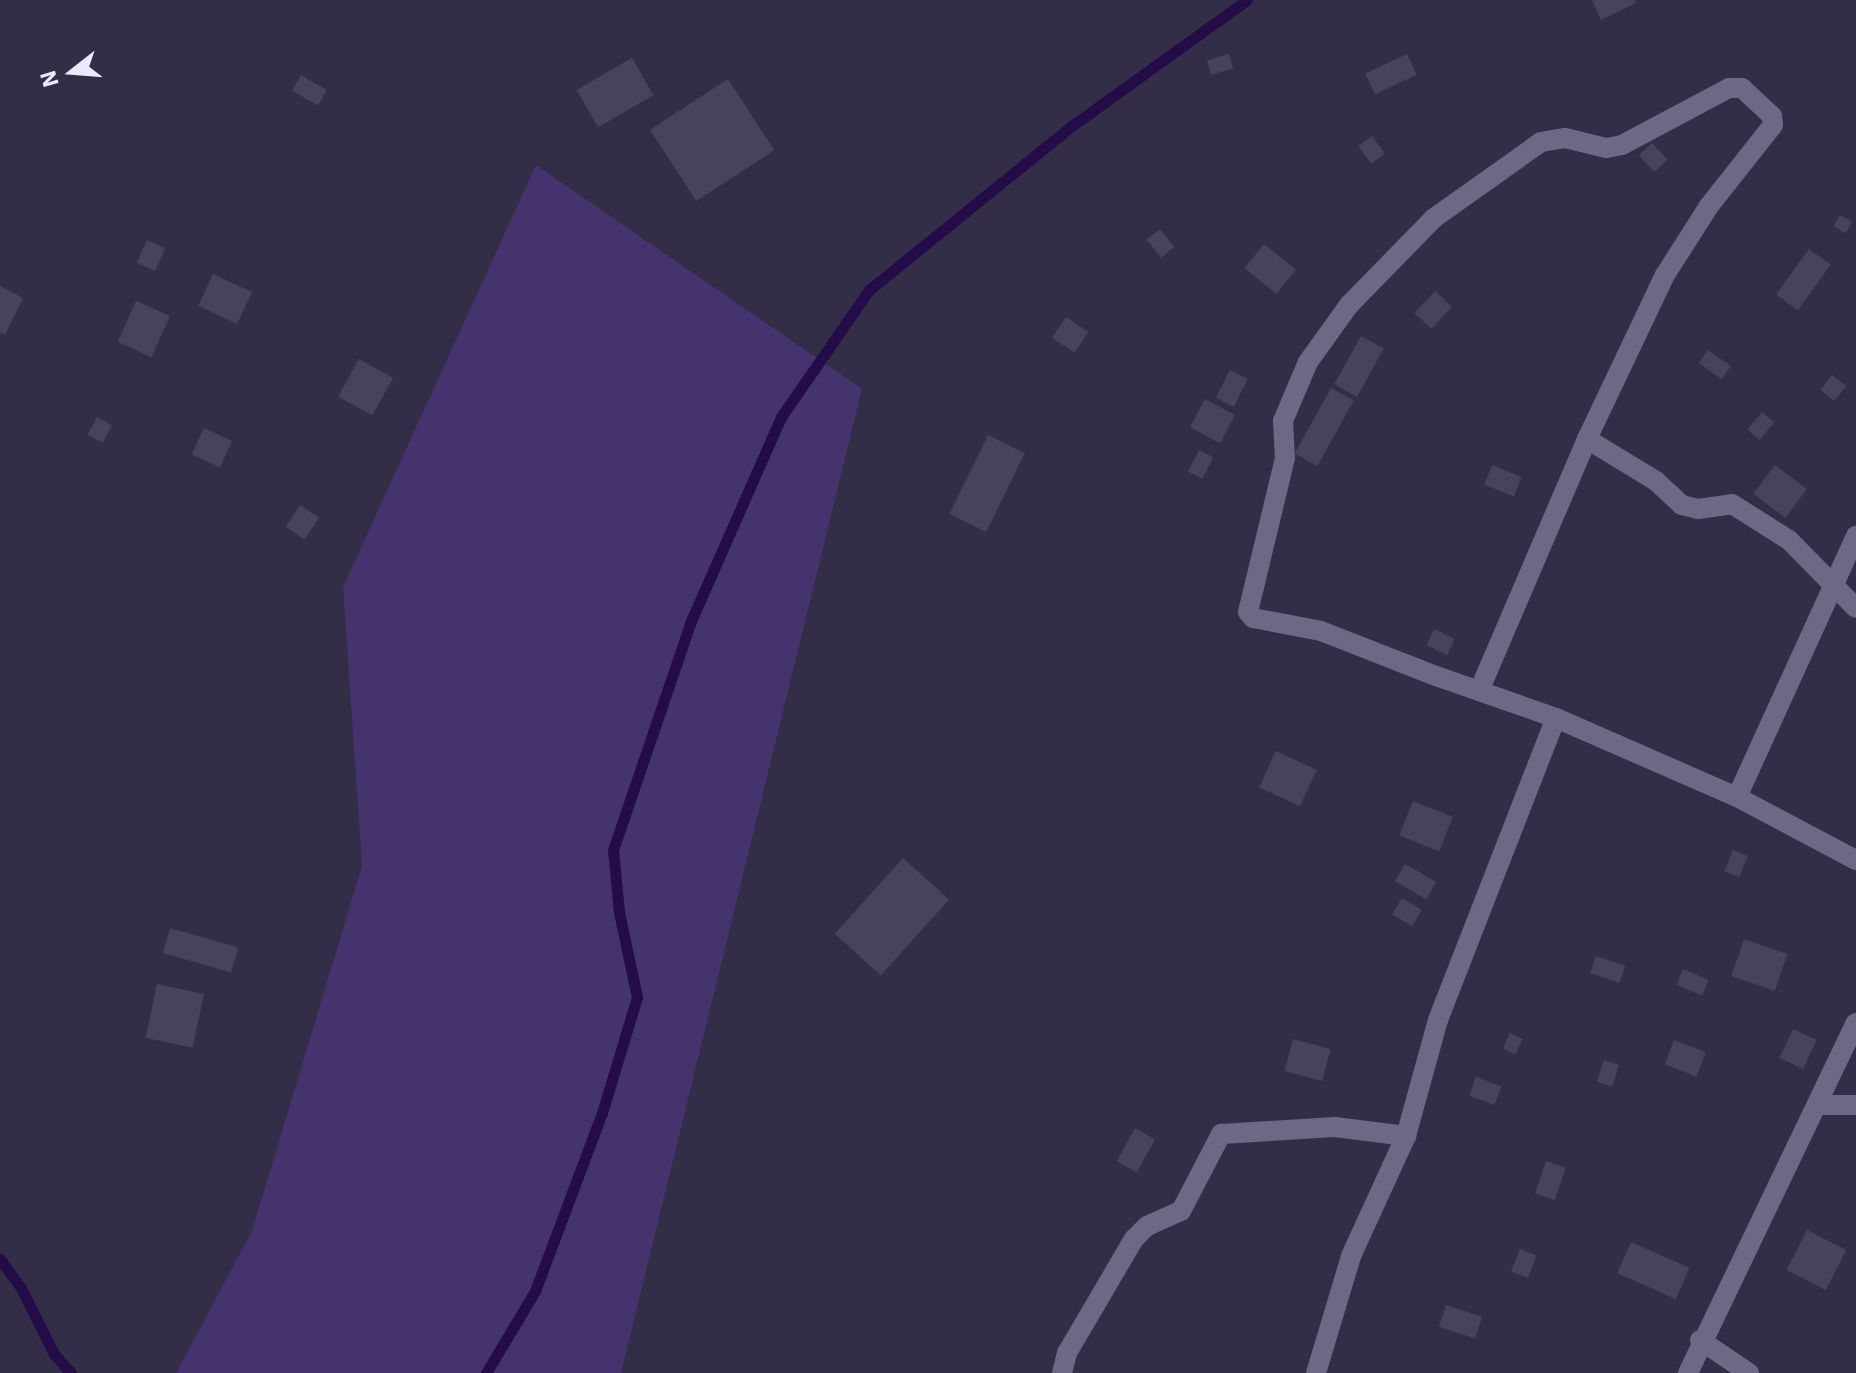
<!DOCTYPE html>
<style>
body{margin:0}
#map{position:relative;width:1856px;height:1373px;overflow:hidden;background:#332d47;font-family:"IBM Plex Sans",sans-serif}
div>[style]{position:absolute}
.green>*{inset:0;background:#44336c}
.stream>*{height:11px;margin:-5.5px;padding:0 5.5px;transform-origin:5.5px;border-radius:5.5px;background:#240c49}
.building>*{inset:0;background:#49425f;transform-origin:0 0}
.minor>*{height:20px;margin:-10px;padding:0 10px;transform-origin:10px;border-radius:10px;background:#6e6785}
span{translate:-50% -50%;white-space:nowrap;text-align:center;line-height:1.15;-webkit-text-stroke:6px #332d47;paint-order:stroke}
.north{position:absolute;left:32px;top:32px;width:80px;height:80px;-webkit-text-stroke:6px #332d47;paint-order:stroke;rotate:253deg;font-size:22px;font-weight:700;line-height:32px;text-align:center;color:#ede9fb}
.north::after{content:'';display:block;margin:auto;width:28px;height:36px;background:#ede9fb;clip-path:polygon(50% 0,100% 100%,50% 72%,0 100%)}
</style>
<div id="map">
<div class="green">
<div style="clip-path:polygon(536px 165px,862px 389px,621px 1373px,176px 1373px,252px 1231px,362px 866px,343px 587px)"></div>
</div>
<div class="stream">
<div style="left:0;top:1259px;width:36px;rotate:54deg"></div>
<div style="left:21px;top:1288px;width:74px;rotate:63.4deg"></div>
<div style="left:54px;top:1354px;width:25px;rotate:48deg"></div>
<div style="left:486px;top:1373px;width:96px;rotate:-59.1deg"></div>
<div style="left:535px;top:1291px;width:190px;rotate:-69.4deg"></div>
<div style="left:602px;top:1113px;width:121px;rotate:-73.2deg"></div>
<div style="left:637px;top:997px;width:87px;rotate:-102deg"></div>
<div style="left:619px;top:912px;width:62px;rotate:-95.5deg"></div>
<div style="left:613px;top:850px;width:242px;rotate:-71.2deg"></div>
<div style="left:691px;top:621px;width:223px;rotate:-66.2deg"></div>
<div style="left:781px;top:417px;width:155px;rotate:-55.3deg"></div>
<div style="left:869px;top:290px;width:262px;rotate:-39deg"></div>
<div style="left:1073px;top:125px;width:214px;rotate:-35.7deg"></div>
</div>
<div class="building">
<div style="clip-path:polygon(1592px 0,1635px 0,1636px 3px,1601px 20px)"></div>
<div style="left:1229px;top:54px;width:15px;height:23px;rotate:74deg"></div>
<div style="left:1407px;top:54px;width:23px;height:46px;rotate:65deg"></div>
<div style="left:632px;top:58px;width:43px;height:64px;rotate:60deg"></div>
<div style="left:301px;top:75px;width:30px;height:18px;rotate:30deg"></div>
<div style="left:728px;top:79px;width:85px;height:93px;rotate:57deg"></div>
<div style="left:1372px;top:136px;width:22px;height:17px;rotate:54deg"></div>
<div style="left:1652px;top:143px;width:23px;height:18px;rotate:47deg"></div>
<div style="left:1840px;top:215px;width:14px;height:13px;rotate:30deg"></div>
<div style="left:1160px;top:229px;width:23px;height:17px;rotate:52deg"></div>
<div style="left:147px;top:240px;width:20px;height:25px;rotate:24deg"></div>
<div style="left:1264px;top:244px;width:41px;height:31px;rotate:39deg"></div>
<div style="left:1809px;top:249px;width:27px;height:56px;rotate:36deg"></div>
<div style="left:213px;top:274px;width:43px;height:35px;rotate:25deg"></div>
<div style="clip-path:polygon(0 286px,23px 298px,5px 335px,0 333px)"></div>
<div style="left:1435px;top:291px;width:23px;height:30px;rotate:43deg"></div>
<div style="left:136px;top:301px;width:37px;height:45px;rotate:24deg"></div>
<div style="left:1066px;top:317px;width:27px;height:25px;rotate:34deg"></div>
<div style="left:1361px;top:336px;width:26px;height:55px;rotate:29deg"></div>
<div style="left:1708px;top:350px;width:28px;height:16px;rotate:35deg"></div>
<div style="left:359px;top:359px;width:39px;height:43px;rotate:29deg"></div>
<div style="left:1230px;top:370px;width:20px;height:31px;rotate:27deg"></div>
<div style="left:1832px;top:375px;width:18px;height:19px;rotate:38deg"></div>
<div style="left:1331px;top:388px;width:26px;height:75px;rotate:29deg"></div>
<div style="left:1205px;top:399px;width:34px;height:32px;rotate:28deg"></div>
<div style="left:1762px;top:412px;width:16px;height:23px;rotate:40deg"></div>
<div style="left:97px;top:417px;width:17px;height:20px;rotate:28deg"></div>
<div style="left:204px;top:428px;width:31px;height:29px;rotate:25deg"></div>
<div style="left:988px;top:435px;width:41px;height:88px;rotate:26deg"></div>
<div style="left:1199px;top:450px;width:16px;height:24px;rotate:27deg"></div>
<div style="left:1492px;top:465px;width:32px;height:21px;rotate:22deg"></div>
<div style="left:1775px;top:465px;width:40px;height:36px;rotate:37deg"></div>
<div style="left:300px;top:505px;width:23px;height:26px;rotate:34deg"></div>
<div style="left:1434px;top:629px;width:23px;height:18px;rotate:25deg"></div>
<div style="left:1276px;top:751px;width:45px;height:40px;rotate:25deg"></div>
<div style="left:1413px;top:801px;width:43px;height:37px;rotate:22deg"></div>
<div style="left:1733px;top:850px;width:16px;height:23px;rotate:22deg"></div>
<div style="left:903px;top:858px;width:62px;height:102px;rotate:42deg"></div>
<div style="left:1405px;top:864px;width:36px;height:20px;rotate:30deg"></div>
<div style="left:1402px;top:898px;width:23px;height:19px;rotate:31deg"></div>
<div style="left:170px;top:928px;width:71px;height:26px;rotate:16deg"></div>
<div style="left:1744px;top:939px;width:46px;height:39px;rotate:19deg"></div>
<div style="left:1596px;top:956px;width:31px;height:18px;rotate:19deg"></div>
<div style="left:1683px;top:969px;width:28px;height:17px;rotate:23deg"></div>
<div style="left:157px;top:984px;width:48px;height:55px;rotate:12deg"></div>
<div style="left:1793px;top:1029px;width:26px;height:32px;rotate:25deg"></div>
<div style="left:1510px;top:1033px;width:14px;height:17px;rotate:25deg"></div>
<div style="left:1293px;top:1039px;width:39px;height:33px;rotate:15deg"></div>
<div style="left:1674px;top:1040px;width:34px;height:26px;rotate:21deg"></div>
<div style="left:1604px;top:1060px;width:16px;height:23px;rotate:18deg"></div>
<div style="left:1476px;top:1077px;width:27px;height:20px;rotate:20deg"></div>
<div style="left:1135px;top:1128px;width:23px;height:38px;rotate:29deg"></div>
<div style="left:1546px;top:1161px;width:21px;height:34px;rotate:19deg"></div>
<div style="left:1807px;top:1230px;width:44px;height:45px;rotate:27deg"></div>
<div style="left:1631px;top:1242px;width:64px;height:34px;rotate:24deg"></div>
<div style="left:1520px;top:1249px;width:18px;height:24px;rotate:22deg"></div>
<div style="left:1446px;top:1305px;width:38px;height:23px;rotate:18deg"></div>
</div>
<div class="minor">
<div style="left:1587px;top:439px;width:81px;rotate:31.3deg"></div>
<div style="left:1656px;top:481px;width:35px;rotate:43deg"></div>
<div style="left:1682px;top:505px;width:16px;rotate:14deg"></div>
<div style="left:1698px;top:509px;width:34px;rotate:-8deg"></div>
<div style="left:1732px;top:504px;width:67px;rotate:32.3deg"></div>
<div style="left:1789px;top:540px;width:95px;rotate:45.4deg"></div>
<div style="left:1479px;top:691px;width:274px;rotate:-66.8deg"></div>
<div style="left:1587px;top:439px;width:182px;rotate:-64.6deg"></div>
<div style="left:1665px;top:275px;width:82px;rotate:-57.5deg"></div>
<div style="left:1709px;top:206px;width:103px;rotate:-51.7deg"></div>
<div style="left:1773px;top:125px;width:9px;rotate:-96deg"></div>
<div style="left:1772px;top:116px;width:41px;rotate:-137deg"></div>
<div style="left:1742px;top:88px;width:13px;rotate:180deg"></div>
<div style="left:1729px;top:88px;width:121px;rotate:152deg"></div>
<div style="left:1622px;top:145px;width:16px;rotate:169deg"></div>
<div style="left:1606px;top:148px;width:42px;rotate:-166.3deg"></div>
<div style="left:1565px;top:138px;width:24px;rotate:171deg"></div>
<div style="left:1541px;top:142px;width:131px;rotate:144.6deg"></div>
<div style="left:1434px;top:218px;width:122px;rotate:134.3deg"></div>
<div style="left:1349px;top:305px;width:70px;rotate:125.7deg"></div>
<div style="left:1308px;top:362px;width:64px;rotate:113deg"></div>
<div style="left:1283px;top:421px;width:37px;rotate:87deg"></div>
<div style="left:1285px;top:458px;width:158px;rotate:103.5deg"></div>
<div style="left:1248px;top:612px;width:8px;rotate:50deg"></div>
<div style="left:1253px;top:618px;width:69px;rotate:10.8deg"></div>
<div style="left:1321px;top:631px;width:123px;rotate:21.4deg"></div>
<div style="left:1436px;top:676px;width:46px;rotate:19.2deg"></div>
<div style="left:1479px;top:691px;width:82px;rotate:19.3deg"></div>
<div style="left:1556px;top:718px;width:197px;rotate:23.6deg"></div>
<div style="left:1737px;top:797px;width:135px;rotate:27.9deg"></div>
<div style="left:1737px;top:797px;width:287px;rotate:-65.5deg"></div>
<div style="left:1818px;top:1105px;width:38px"></div>
<div style="left:1700px;top:1340px;width:59px;rotate:34deg"></div>
<div style="left:1062px;top:1373px;width:21px;rotate:-76deg"></div>
<div style="left:1067px;top:1353px;width:132px;rotate:-59.6deg"></div>
<div style="left:1134px;top:1239px;width:18px;rotate:-45deg"></div>
<div style="left:1147px;top:1226px;width:37px;rotate:-24deg"></div>
<div style="left:1181px;top:1211px;width:87px;rotate:-62.5deg"></div>
<div style="left:1221px;top:1134px;width:114px;rotate:-3.5deg"></div>
<div style="left:1335px;top:1127px;width:72px;rotate:7.2deg"></div>
<div style="left:1316px;top:1373px;width:122px;rotate:-73.3deg"></div>
<div style="left:1351px;top:1256px;width:132px;rotate:-65.4deg"></div>
<div style="left:1406px;top:1136px;width:120px;rotate:-74.6deg"></div>
<div style="left:1438px;top:1020px;width:324px;rotate:-68.7deg"></div>
<div style="left:1688px;top:1373px;width:388px;rotate:-64.4deg"></div>
</div>
<div class="north">N</div>
</div>
